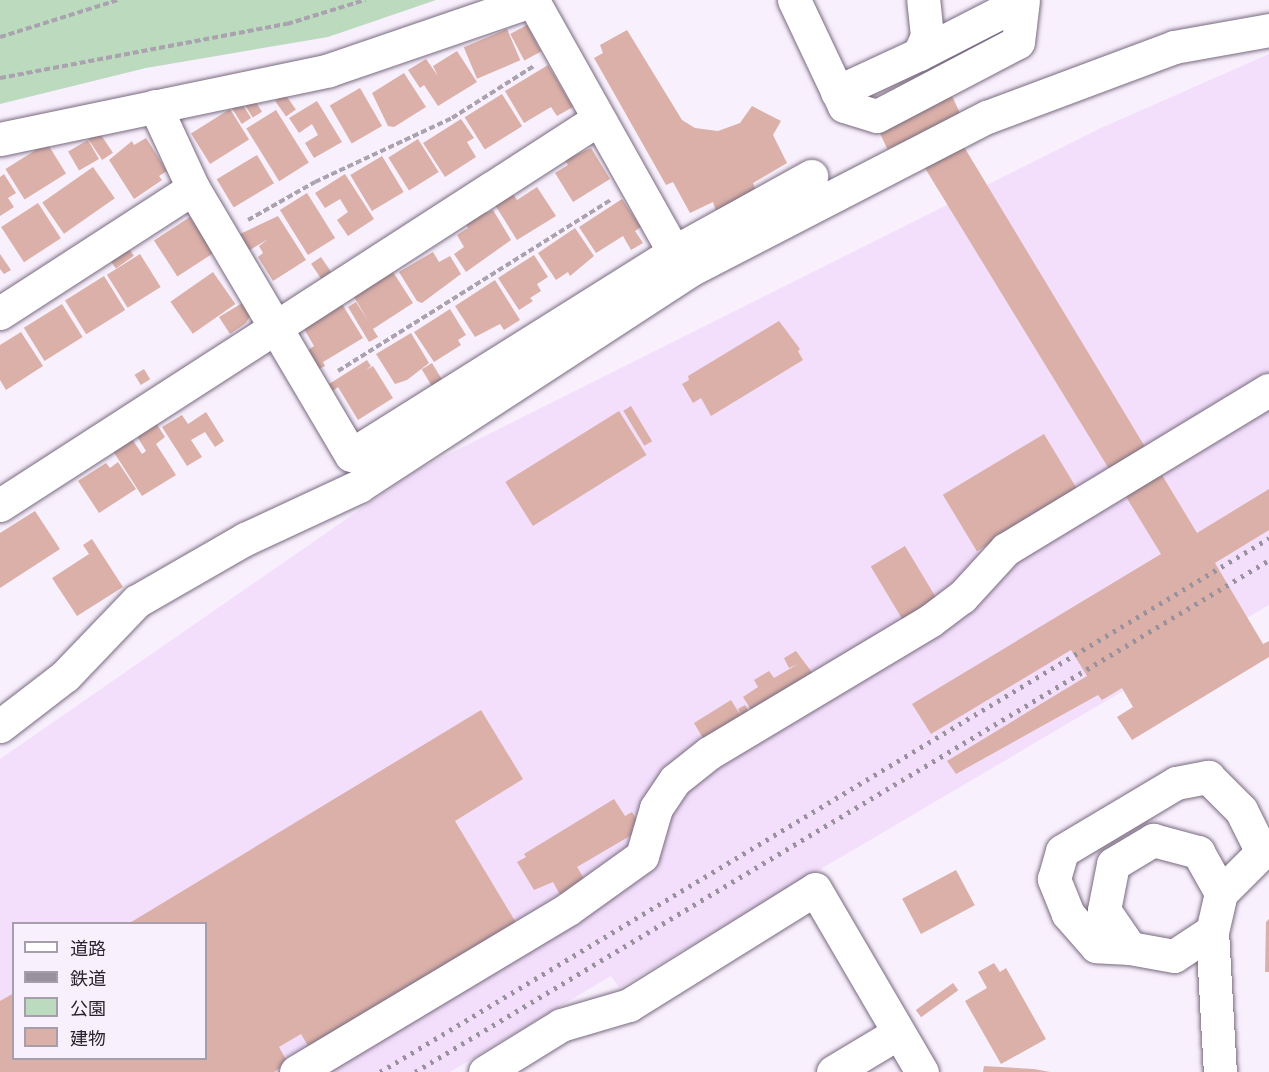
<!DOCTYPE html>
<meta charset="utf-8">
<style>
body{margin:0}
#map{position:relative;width:1269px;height:1072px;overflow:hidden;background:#f9f0fe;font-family:"Sofia Sans Condensed","Noto Sans JP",sans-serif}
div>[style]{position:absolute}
.built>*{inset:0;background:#f3dffc}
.green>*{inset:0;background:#bbdabe}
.building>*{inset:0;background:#dbb0a8;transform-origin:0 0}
.path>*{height:4px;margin-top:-2px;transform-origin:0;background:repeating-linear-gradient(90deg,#aaa2ae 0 6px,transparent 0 9px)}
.roads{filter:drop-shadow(0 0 2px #786a7e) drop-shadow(0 0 2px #786a7e)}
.minor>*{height:33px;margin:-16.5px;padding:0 16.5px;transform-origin:16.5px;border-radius:16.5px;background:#fff}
.major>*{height:33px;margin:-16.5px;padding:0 16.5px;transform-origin:16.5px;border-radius:16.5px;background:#fff}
.rail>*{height:4.5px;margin-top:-2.25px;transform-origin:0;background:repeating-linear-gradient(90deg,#99919d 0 3px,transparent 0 9px)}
span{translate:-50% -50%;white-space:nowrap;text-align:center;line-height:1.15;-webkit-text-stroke:4.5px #f9f0fe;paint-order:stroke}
.legend{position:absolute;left:12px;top:922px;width:195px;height:138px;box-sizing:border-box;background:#f9f0fe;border:2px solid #a69eaa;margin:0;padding:8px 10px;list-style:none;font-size:18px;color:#29242c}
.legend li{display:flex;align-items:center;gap:12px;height:30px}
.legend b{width:30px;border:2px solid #a69eaa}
</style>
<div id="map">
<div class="built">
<div style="clip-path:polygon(evenodd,1269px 54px,1269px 605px,619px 988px,611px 976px,450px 1072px,0 1072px,0 759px,417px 470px,1101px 128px,1269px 54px,14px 924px,206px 924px,206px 1058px,14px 1058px,14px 924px)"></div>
</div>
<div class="green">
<div style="clip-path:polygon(0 0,436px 0,328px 37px,146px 68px,0 104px)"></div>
</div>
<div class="building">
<div style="left:527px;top:25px;width:30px;height:19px;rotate:62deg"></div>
<div style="left:507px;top:29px;width:34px;height:47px;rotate:67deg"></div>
<div style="clip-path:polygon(627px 30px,682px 120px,695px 128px,718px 131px,740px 123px,752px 106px,781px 121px,773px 135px,787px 163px,753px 183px,756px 191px,716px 211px,713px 202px,690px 213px,673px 182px,666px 185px,594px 58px,603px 53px,600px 45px)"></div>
<div style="clip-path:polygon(457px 51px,477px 82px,438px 106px,424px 85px,420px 88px,408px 70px,426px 59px,438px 76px,433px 66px)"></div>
<div style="clip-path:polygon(548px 65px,573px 107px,557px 116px,551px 107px,524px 123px,505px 91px)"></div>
<div style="clip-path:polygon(404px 73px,426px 107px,394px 127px,388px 126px,372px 93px)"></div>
<div style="left:360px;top:88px;width:44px;height:35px;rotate:60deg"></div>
<div style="left:285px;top:94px;width:19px;height:12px;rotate:55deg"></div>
<div style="left:502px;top:94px;width:38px;height:44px;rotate:58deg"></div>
<div style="left:952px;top:96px;width:21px;height:81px;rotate:65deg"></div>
<div style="left:254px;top:99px;width:15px;height:11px;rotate:58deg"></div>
<div style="clip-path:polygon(317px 101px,342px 142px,314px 158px,305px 143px,318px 135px,312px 124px,299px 133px,289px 118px)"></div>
<div style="left:241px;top:102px;width:19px;height:11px;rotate:58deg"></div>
<div style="left:230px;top:109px;width:36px;height:46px;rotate:58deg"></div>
<div style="left:276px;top:110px;width:62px;height:35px;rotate:58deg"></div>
<div style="clip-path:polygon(461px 119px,474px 138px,467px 142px,476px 157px,445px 177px,423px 143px)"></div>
<div style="clip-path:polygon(949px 122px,1197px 533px,1269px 489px,1269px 530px,1215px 563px,1263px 644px,1269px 641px,1269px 657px,1132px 740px,1117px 717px,1133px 707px,1122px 688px,1102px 700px,1098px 695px,956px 774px,947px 761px,1087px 676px,1071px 650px,931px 734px,912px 704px,1161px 554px,909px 142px)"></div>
<div style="left:99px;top:132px;width:25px;height:13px;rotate:56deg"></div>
<div style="clip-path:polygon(146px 138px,167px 171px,159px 176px,162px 180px,134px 199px,109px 160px,132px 141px,134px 145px)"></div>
<div style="left:418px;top:139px;width:39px;height:35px;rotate:58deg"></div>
<div style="left:88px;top:140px;width:22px;height:23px;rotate:60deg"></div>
<div style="left:47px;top:143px;width:36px;height:49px;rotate:58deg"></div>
<div style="clip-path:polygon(591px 148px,610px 179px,573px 202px,555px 173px,568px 165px,565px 160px)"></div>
<div style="left:257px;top:155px;width:33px;height:47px;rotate:59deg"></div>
<div style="left:382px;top:156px;width:42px;height:37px;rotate:59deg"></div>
<div style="left:93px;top:167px;width:38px;height:62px;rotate:55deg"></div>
<div style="clip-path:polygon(4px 174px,16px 193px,8px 198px,14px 207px,0 216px,0 177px)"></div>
<div style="clip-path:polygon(345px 174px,374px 219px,348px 236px,337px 220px,348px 212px,340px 199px,325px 208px,315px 193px)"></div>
<div style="clip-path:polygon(537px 187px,556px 216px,517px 240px,495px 205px,513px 194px,517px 200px)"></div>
<div style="left:307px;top:193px;width:53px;height:32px;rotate:58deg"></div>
<div style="clip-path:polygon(622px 199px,641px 227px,635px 231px,643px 243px,631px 250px,623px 236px,596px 253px,579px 227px)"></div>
<div style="left:38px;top:203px;width:42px;height:44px;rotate:57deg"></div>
<div style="clip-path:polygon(493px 210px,511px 240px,466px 272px,454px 254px,464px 247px,457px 235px,468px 228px,465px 222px)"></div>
<div style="clip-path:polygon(278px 216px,306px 260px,273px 281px,258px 257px,263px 253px,259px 246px,268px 239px,250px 250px,240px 234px)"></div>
<div style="left:190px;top:217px;width:43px;height:43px;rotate:57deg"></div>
<div style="clip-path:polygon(575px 228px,594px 256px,570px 276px,568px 272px,556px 280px,538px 253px)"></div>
<div style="left:127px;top:246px;width:12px;height:22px;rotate:55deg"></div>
<div style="clip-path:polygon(433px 252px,439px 262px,450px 256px,461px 274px,422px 303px,417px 301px,399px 272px)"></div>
<div style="clip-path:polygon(0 254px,11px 270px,4px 274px,0 269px)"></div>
<div style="left:140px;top:254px;width:39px;height:39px;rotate:58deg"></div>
<div style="clip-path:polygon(534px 255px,548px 277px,537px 284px,541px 291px,530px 298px,533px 301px,519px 310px,498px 278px)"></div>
<div style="left:321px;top:257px;width:18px;height:12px;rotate:56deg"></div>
<div style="left:213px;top:272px;width:39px;height:52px;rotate:55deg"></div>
<div style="clip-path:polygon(393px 272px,413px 303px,373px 329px,378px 337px,369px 342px,348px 307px,356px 302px,369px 322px,354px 297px)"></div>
<div style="left:104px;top:276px;width:40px;height:46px;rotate:58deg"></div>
<div style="clip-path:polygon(495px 280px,520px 320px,504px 330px,500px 324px,475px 337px,455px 306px)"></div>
<div style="clip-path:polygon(244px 302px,252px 313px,246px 323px,230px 334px,219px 317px)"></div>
<div style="left:62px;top:304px;width:39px;height:45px;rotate:58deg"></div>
<div style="clip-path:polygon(342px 304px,363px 338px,323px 362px,325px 366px,317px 370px,306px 352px,314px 346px,303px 327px)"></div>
<div style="clip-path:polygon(450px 309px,466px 335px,458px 340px,461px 345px,434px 362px,414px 332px)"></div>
<div style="clip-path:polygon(779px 321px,800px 349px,798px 351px,803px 360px,711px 416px,701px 398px,693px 403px,682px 384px,689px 380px,688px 376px)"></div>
<div style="clip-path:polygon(21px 332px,43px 366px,6px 390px,0 380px,0 345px)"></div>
<div style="clip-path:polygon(411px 333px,429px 363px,407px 380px,395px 384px,376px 354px)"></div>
<div style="clip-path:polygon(367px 360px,371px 366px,366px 370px,373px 366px,393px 398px,358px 420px,338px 387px,333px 391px,329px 384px)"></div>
<div style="left:432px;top:363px;width:23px;height:12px;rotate:59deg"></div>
<div style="left:144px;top:369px;width:12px;height:11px;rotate:59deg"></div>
<div style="left:631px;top:406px;width:41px;height:9px;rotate:59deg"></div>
<div style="left:619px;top:411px;width:52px;height:134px;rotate:58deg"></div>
<div style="clip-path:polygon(206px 412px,224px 441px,215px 447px,205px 432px,191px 440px,202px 457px,187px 466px,162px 427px,182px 415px,188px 424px)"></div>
<div style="clip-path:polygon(154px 420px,165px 437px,156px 444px,176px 475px,142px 496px,113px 451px,132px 439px,142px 454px,146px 451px,135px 433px)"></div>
<div style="left:1044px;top:434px;width:66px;height:118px;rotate:59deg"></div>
<div style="clip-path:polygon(118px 462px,136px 489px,99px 513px,78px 481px,106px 463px,110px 468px)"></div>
<div style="clip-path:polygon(35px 511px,60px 549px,0 588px,0 533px)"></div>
<div style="clip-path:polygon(92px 539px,123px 587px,77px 616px,52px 578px,89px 554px,83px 545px)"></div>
<div style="left:905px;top:546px;width:66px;height:40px;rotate:59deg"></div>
<div style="clip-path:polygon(796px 651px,817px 679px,755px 716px,743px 697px,758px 687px,754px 680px,769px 671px,774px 678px,798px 664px,789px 668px,784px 658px)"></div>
<div style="clip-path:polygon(731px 700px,741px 716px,738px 709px,745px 705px,750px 714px,707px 745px,694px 723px)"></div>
<div style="clip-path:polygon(481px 710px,523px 779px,455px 821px,518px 926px,311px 1051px,301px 1034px,279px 1047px,288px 1063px,274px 1072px,0 1072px,0 1001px,14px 993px,14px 1058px,206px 1058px,206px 924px,128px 924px)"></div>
<div style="clip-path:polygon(614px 799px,625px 816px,632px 812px,639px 824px,632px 828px,635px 833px,577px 867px,588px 885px,563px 900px,553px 882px,534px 890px,517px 862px,526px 857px,524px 854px)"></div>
<div style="left:956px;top:870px;width:40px;height:61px;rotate:62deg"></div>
<div style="clip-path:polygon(1269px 919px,1269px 972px,1265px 972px,1266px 922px)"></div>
<div style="clip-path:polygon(994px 963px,1000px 972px,1006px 968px,1046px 1039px,1001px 1064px,965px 1001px,987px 988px,978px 972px)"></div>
<div style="left:953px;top:983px;width:9px;height:46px;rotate:54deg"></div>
<div style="clip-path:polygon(984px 1066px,1034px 1069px,1050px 1072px,983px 1072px)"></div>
</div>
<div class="path">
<div style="left:0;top:37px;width:124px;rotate:-17.4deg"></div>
<div style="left:0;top:78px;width:292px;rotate:-10.7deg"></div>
<div style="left:287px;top:24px;width:82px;rotate:-17.1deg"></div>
<div style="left:248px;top:220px;width:77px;rotate:-29.6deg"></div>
<div style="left:315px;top:182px;width:151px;rotate:-25deg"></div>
<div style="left:452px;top:118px;width:97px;rotate:-32.4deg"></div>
<div style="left:338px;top:371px;width:322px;rotate:-32.1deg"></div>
</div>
<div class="roads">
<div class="minor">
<div style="left:794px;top:0;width:117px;rotate:64.7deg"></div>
<div style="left:844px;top:106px;width:34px;rotate:17deg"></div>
<div style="left:877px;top:116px;width:159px;rotate:-27.7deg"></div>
<div style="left:1018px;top:42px;width:42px;rotate:-83.2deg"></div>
<div style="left:533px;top:1px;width:288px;rotate:60.7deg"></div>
<div style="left:919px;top:54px;width:97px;rotate:-27.1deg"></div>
<div style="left:1005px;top:10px;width:10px;rotate:-73deg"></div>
<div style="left:837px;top:92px;width:90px;rotate:-24.9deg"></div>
<div style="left:919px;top:54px;width:20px;rotate:-66deg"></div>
<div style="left:927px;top:36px;width:36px;rotate:-96deg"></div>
<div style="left:155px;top:106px;width:90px;rotate:65.1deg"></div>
<div style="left:193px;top:188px;width:310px;rotate:59.4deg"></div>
<div style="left:351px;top:455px;width:381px;rotate:-32.1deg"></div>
<div style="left:674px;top:252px;width:157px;rotate:-29deg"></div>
<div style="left:0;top:139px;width:336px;rotate:-11.8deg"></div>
<div style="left:329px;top:70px;width:217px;rotate:-18.9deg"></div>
<div style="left:0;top:313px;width:230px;rotate:-32.9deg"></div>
<div style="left:0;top:505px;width:710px;rotate:-32.82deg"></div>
<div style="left:0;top:726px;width:82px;rotate:-37.6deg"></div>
<div style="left:65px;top:676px;width:104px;rotate:-46.2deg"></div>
<div style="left:137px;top:601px;width:125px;rotate:-29.9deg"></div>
<div style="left:245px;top:539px;width:126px;rotate:-24.9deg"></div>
<div style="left:359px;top:486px;width:397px;rotate:-33.1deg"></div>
<div style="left:692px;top:269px;width:332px;rotate:-27.3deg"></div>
<div style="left:987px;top:117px;width:200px;rotate:-20.5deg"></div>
<div style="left:1174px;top:47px;width:97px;rotate:-10.1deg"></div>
<div style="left:1130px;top:948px;width:34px;rotate:-177deg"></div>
<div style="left:1096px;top:946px;width:43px;rotate:-131.2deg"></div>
<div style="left:1068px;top:914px;width:38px;rotate:-112deg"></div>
<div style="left:1054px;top:879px;width:29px;rotate:-74deg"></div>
<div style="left:1062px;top:851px;width:133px;rotate:-30.8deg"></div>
<div style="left:1176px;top:783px;width:33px;rotate:-11deg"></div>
<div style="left:1208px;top:777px;width:47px;rotate:45deg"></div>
<div style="left:1241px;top:810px;width:47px;rotate:63.4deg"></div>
<div style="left:1262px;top:852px;width:58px;rotate:135deg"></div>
<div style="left:296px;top:1072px;width:317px;rotate:-30.9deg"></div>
<div style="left:568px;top:909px;width:91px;rotate:-35.6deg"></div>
<div style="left:642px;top:856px;width:50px;rotate:-73.7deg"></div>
<div style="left:656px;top:808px;width:34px;rotate:-56deg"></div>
<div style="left:675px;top:780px;width:43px;rotate:-38.5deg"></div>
<div style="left:709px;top:753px;width:259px;rotate:-30.9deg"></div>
<div style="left:931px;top:620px;width:39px;rotate:-37deg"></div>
<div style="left:962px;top:597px;width:65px;rotate:-47.5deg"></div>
<div style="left:1006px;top:549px;width:307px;rotate:-31.2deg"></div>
<div style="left:485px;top:1072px;width:89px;rotate:-31.7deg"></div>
<div style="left:561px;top:1025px;width:71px;rotate:-16.4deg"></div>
<div style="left:629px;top:1005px;width:219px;rotate:-31.9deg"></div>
<div style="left:815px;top:889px;width:212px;rotate:59.7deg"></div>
<div style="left:833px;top:1072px;width:76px;rotate:-31deg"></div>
</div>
<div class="major">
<div style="left:1212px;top:931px;width:45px;rotate:146.7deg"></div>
<div style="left:1174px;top:956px;width:45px;rotate:-169.7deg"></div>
<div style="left:1130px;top:948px;width:46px;rotate:-124.4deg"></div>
<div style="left:1104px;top:910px;width:47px;rotate:-78.9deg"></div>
<div style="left:1113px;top:864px;width:47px;rotate:-31deg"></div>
<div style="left:1153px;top:840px;width:47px;rotate:14.9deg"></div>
<div style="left:1198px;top:852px;width:47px;rotate:60.7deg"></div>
<div style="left:1221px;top:893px;width:39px;rotate:103deg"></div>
<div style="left:1212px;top:931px;width:141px;rotate:86.8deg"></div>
</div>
</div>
<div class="rail">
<div style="left:380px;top:1072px;width:1037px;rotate:-30.99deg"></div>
<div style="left:415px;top:1072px;width:996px;rotate:-30.94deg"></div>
</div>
<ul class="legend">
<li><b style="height:8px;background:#fff"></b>道路</li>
<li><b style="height:8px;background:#99919d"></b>鉄道</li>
<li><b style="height:16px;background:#bbdabe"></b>公園</li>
<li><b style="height:16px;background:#dbb0a8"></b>建物</li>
</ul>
</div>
